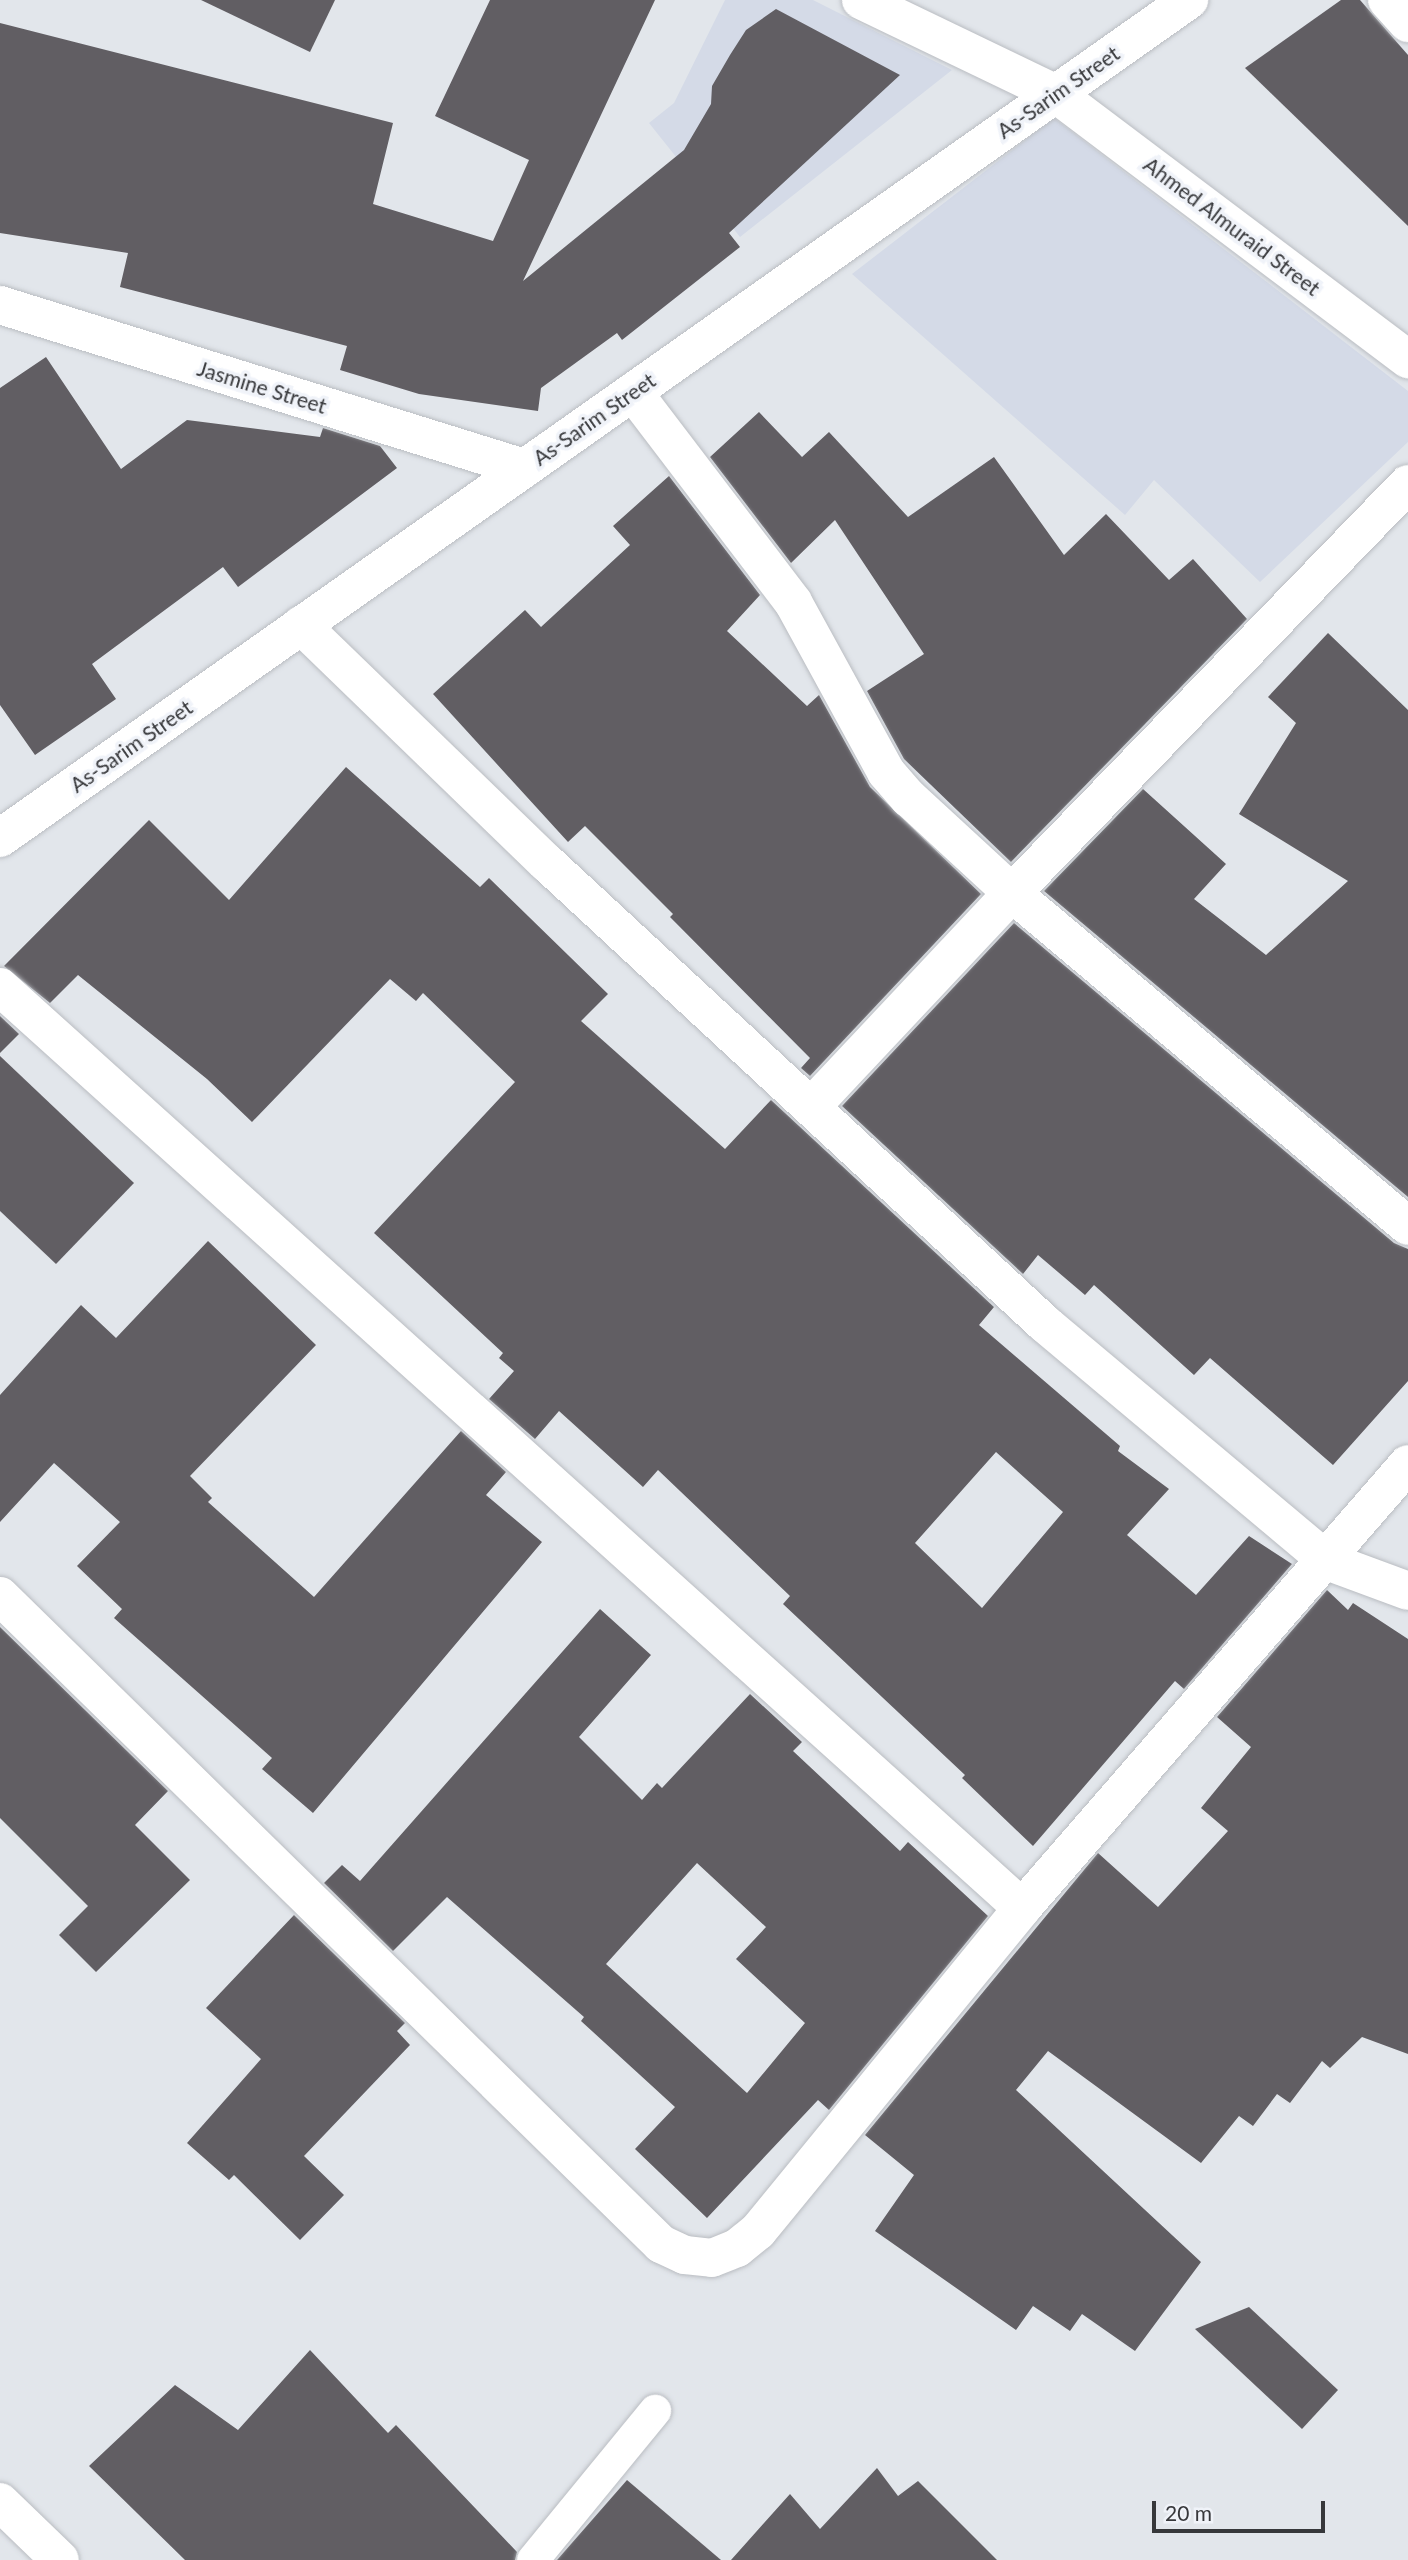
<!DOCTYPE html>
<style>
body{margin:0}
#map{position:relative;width:1408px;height:2560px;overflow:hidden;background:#e2e6eb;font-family:Lato,sans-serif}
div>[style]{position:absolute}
.built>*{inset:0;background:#d4dae7}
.building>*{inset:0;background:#615e63}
.roads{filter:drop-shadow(0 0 2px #babdc2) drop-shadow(0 0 2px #babdc2)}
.service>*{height:32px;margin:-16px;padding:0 16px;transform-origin:16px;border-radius:16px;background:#fff}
.minor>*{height:38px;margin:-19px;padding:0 19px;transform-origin:19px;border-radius:19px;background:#fff}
.tertiary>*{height:38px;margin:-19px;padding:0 19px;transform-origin:19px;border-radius:19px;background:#fff}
.primary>*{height:38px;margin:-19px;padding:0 19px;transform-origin:19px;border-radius:19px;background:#fff}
span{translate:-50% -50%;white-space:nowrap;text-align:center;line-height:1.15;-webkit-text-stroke:7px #f0f3f9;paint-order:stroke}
.street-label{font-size:21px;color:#37383b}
.scale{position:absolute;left:1152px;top:2501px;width:173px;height:32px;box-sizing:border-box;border:4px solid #37383b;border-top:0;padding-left:9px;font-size:21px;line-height:24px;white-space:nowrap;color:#37383b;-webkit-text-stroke:5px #f0f3f9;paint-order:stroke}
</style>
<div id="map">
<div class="built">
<div style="clip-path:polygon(725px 0,813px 0,952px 70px,740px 237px,649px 123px,674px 103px)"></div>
<div style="clip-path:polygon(1054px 118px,1408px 391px,1408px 442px,1260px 582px,1154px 480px,1125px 515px,852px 274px)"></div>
</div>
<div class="building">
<div style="clip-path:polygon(201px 0,335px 0,310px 52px)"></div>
<div style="clip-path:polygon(490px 0,655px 0,523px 281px,684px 150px,711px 104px,712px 86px,730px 55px,746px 30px,776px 9px,900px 75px,729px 233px,740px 247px,622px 340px,617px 333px,541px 388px,538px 411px,419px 394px,340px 370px,347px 346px,120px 287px,128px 253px,0 233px,0 23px,393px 123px,373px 204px,493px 241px,529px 160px,435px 116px)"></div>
<div style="clip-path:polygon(1341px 0,1360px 0,1408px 55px,1408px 226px,1245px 68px)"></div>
<div style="clip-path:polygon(46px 357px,121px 469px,187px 420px,320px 437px,323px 428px,380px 446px,397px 468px,238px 587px,223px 567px,92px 664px,116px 699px,35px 755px,0 705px,0 388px)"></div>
<div style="clip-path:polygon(759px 412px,802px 457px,829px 432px,908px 517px,994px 457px,1064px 555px,1106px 514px,1169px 580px,1193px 559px,1247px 619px,1011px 862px,904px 759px,867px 691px,924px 654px,835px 520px,791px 563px,710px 457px)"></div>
<div style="clip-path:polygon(669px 476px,760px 595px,727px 631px,807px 706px,819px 695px,870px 787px,981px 894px,810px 1076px,801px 1068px,810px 1058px,670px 917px,673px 914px,585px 826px,568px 842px,433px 694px,525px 610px,541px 627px,630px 545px,613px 526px)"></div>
<div style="clip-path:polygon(1328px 633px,1408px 710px,1408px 1197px,1044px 891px,1143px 789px,1226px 864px,1194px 899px,1266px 955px,1348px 881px,1239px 814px,1296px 723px,1268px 697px)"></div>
<div style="clip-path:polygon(evenodd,346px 767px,480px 887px,489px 878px,608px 994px,581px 1021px,725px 1149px,771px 1100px,994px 1307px,979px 1325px,1120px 1446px,1118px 1451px,1169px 1489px,1127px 1535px,1196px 1595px,1249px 1536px,1292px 1564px,1184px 1689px,1175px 1681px,1033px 1846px,962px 1778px,965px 1775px,783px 1604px,790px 1596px,658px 1470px,643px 1487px,559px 1411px,535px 1439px,489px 1399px,514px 1371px,499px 1358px,503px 1353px,374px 1233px,515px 1082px,423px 993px,416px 1001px,390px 979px,252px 1122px,207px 1079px,78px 975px,50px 1003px,4px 966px,149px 820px,229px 900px,346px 767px,996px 1452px,1063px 1512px,982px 1608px,915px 1543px,996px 1452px)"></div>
<div style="clip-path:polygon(1014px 923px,1394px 1243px,1408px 1249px,1408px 1381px,1333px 1465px,1210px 1358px,1194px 1375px,1094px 1285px,1085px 1295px,1038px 1255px,1023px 1274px,842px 1106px)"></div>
<div style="clip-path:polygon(0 1016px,19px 1034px,0 1053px)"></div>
<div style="clip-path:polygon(0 1056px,134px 1183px,56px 1264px,0 1211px)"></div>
<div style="clip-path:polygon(208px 1241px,316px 1345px,190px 1476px,212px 1498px,208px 1502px,314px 1597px,461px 1431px,506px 1472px,486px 1495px,542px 1542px,313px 1813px,262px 1769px,272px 1758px,114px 1618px,122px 1609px,77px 1566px,120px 1522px,54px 1463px,0 1522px,0 1395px,81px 1305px,116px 1338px)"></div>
<div style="clip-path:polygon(1327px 1590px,1348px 1610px,1353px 1603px,1408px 1639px,1408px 2054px,1362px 2037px,1330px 2068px,1322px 2061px,1290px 2103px,1277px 2094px,1253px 2126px,1239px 2116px,1201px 2163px,1048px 2051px,1016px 2090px,1201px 2262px,1135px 2351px,1082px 2314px,1070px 2331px,1033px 2306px,1016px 2330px,875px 2231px,914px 2175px,865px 2135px,1098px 1853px,1158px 1907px,1228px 1831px,1201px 1808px,1251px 1747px,1217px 1717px)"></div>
<div style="clip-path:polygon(evenodd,600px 1609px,651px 1655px,579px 1737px,642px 1800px,657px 1783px,662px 1788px,750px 1694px,802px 1742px,793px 1751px,900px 1851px,908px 1842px,988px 1916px,829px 2110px,818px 2100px,707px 2218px,635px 2149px,675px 2107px,581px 2021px,584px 2017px,447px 1897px,393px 1951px,324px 1883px,342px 1865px,360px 1881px,600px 1609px,697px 1863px,766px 1927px,736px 1959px,805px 2023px,747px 2093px,606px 1964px,697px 1863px)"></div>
<div style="clip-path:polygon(0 1627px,168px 1791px,135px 1825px,190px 1880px,96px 1972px,59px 1935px,88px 1906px,0 1818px)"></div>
<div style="clip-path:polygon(294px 1915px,405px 2023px,397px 2031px,410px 2045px,304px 2156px,344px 2195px,300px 2240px,234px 2175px,229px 2180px,187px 2143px,261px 2059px,206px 2008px)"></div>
<div style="clip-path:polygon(1249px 2307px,1338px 2390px,1302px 2429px,1195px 2329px)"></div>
<div style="clip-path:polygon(310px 2350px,388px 2433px,396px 2425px,517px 2552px,515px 2560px,185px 2560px,89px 2466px,175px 2385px,238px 2430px)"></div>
<div style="clip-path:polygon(877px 2468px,898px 2496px,918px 2481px,997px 2560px,731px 2560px,790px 2494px,820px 2529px)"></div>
<div style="clip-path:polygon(627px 2480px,721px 2560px,557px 2560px)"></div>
</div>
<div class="roads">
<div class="service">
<div style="left:533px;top:2560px;width:193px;rotate:-50.7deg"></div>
</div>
<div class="minor">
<div style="left:861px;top:0;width:216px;rotate:25.7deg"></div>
<div style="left:1056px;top:94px;width:441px;rotate:37deg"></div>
<div style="left:1387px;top:0;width:31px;rotate:48deg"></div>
<div style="left:0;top:305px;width:549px;rotate:17.28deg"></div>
<div style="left:633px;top:392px;width:264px;rotate:52.7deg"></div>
<div style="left:793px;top:602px;width:194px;rotate:61.3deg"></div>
<div style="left:886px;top:772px;width:35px;rotate:49deg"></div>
<div style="left:909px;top:798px;width:140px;rotate:42.7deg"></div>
<div style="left:1012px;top:893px;width:517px;rotate:40.06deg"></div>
<div style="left:301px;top:625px;width:342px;rotate:44.1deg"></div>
<div style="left:547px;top:863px;width:679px;rotate:42.79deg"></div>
<div style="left:1045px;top:1324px;width:368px;rotate:40deg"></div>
<div style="left:1327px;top:1561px;width:86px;rotate:20.3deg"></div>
<div style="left:0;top:987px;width:1376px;rotate:42.02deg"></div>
<div style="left:813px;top:1105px;width:291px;rotate:-46.8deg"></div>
<div style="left:1012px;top:893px;width:569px;rotate:-45.93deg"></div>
<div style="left:0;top:1596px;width:926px;rotate:44.43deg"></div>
<div style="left:661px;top:2244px;width:26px;rotate:25deg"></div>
<div style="left:685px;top:2255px;width:27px;rotate:6deg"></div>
<div style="left:712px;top:2258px;width:27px;rotate:-22deg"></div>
<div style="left:737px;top:2248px;width:27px;rotate:-39deg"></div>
<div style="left:758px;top:2231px;width:417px;rotate:-50.7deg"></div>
<div style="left:1022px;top:1908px;width:588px;rotate:-49deg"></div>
</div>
<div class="tertiary">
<div style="left:0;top:838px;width:1455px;rotate:-35.18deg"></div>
</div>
<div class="primary">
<div style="left:0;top:2502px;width:83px;rotate:44deg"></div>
</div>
</div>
<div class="street-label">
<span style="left:1058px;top:92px;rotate:-35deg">As-Sarim Street</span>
<span style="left:1232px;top:226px;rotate:37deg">Ahmed Almuraid Street</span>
<span style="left:262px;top:387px;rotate:17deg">Jasmine Street</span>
<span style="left:594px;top:419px;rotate:-35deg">As-Sarim Street</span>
<span style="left:131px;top:746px;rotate:-35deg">As-Sarim Street</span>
</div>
<div class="scale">20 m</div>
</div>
